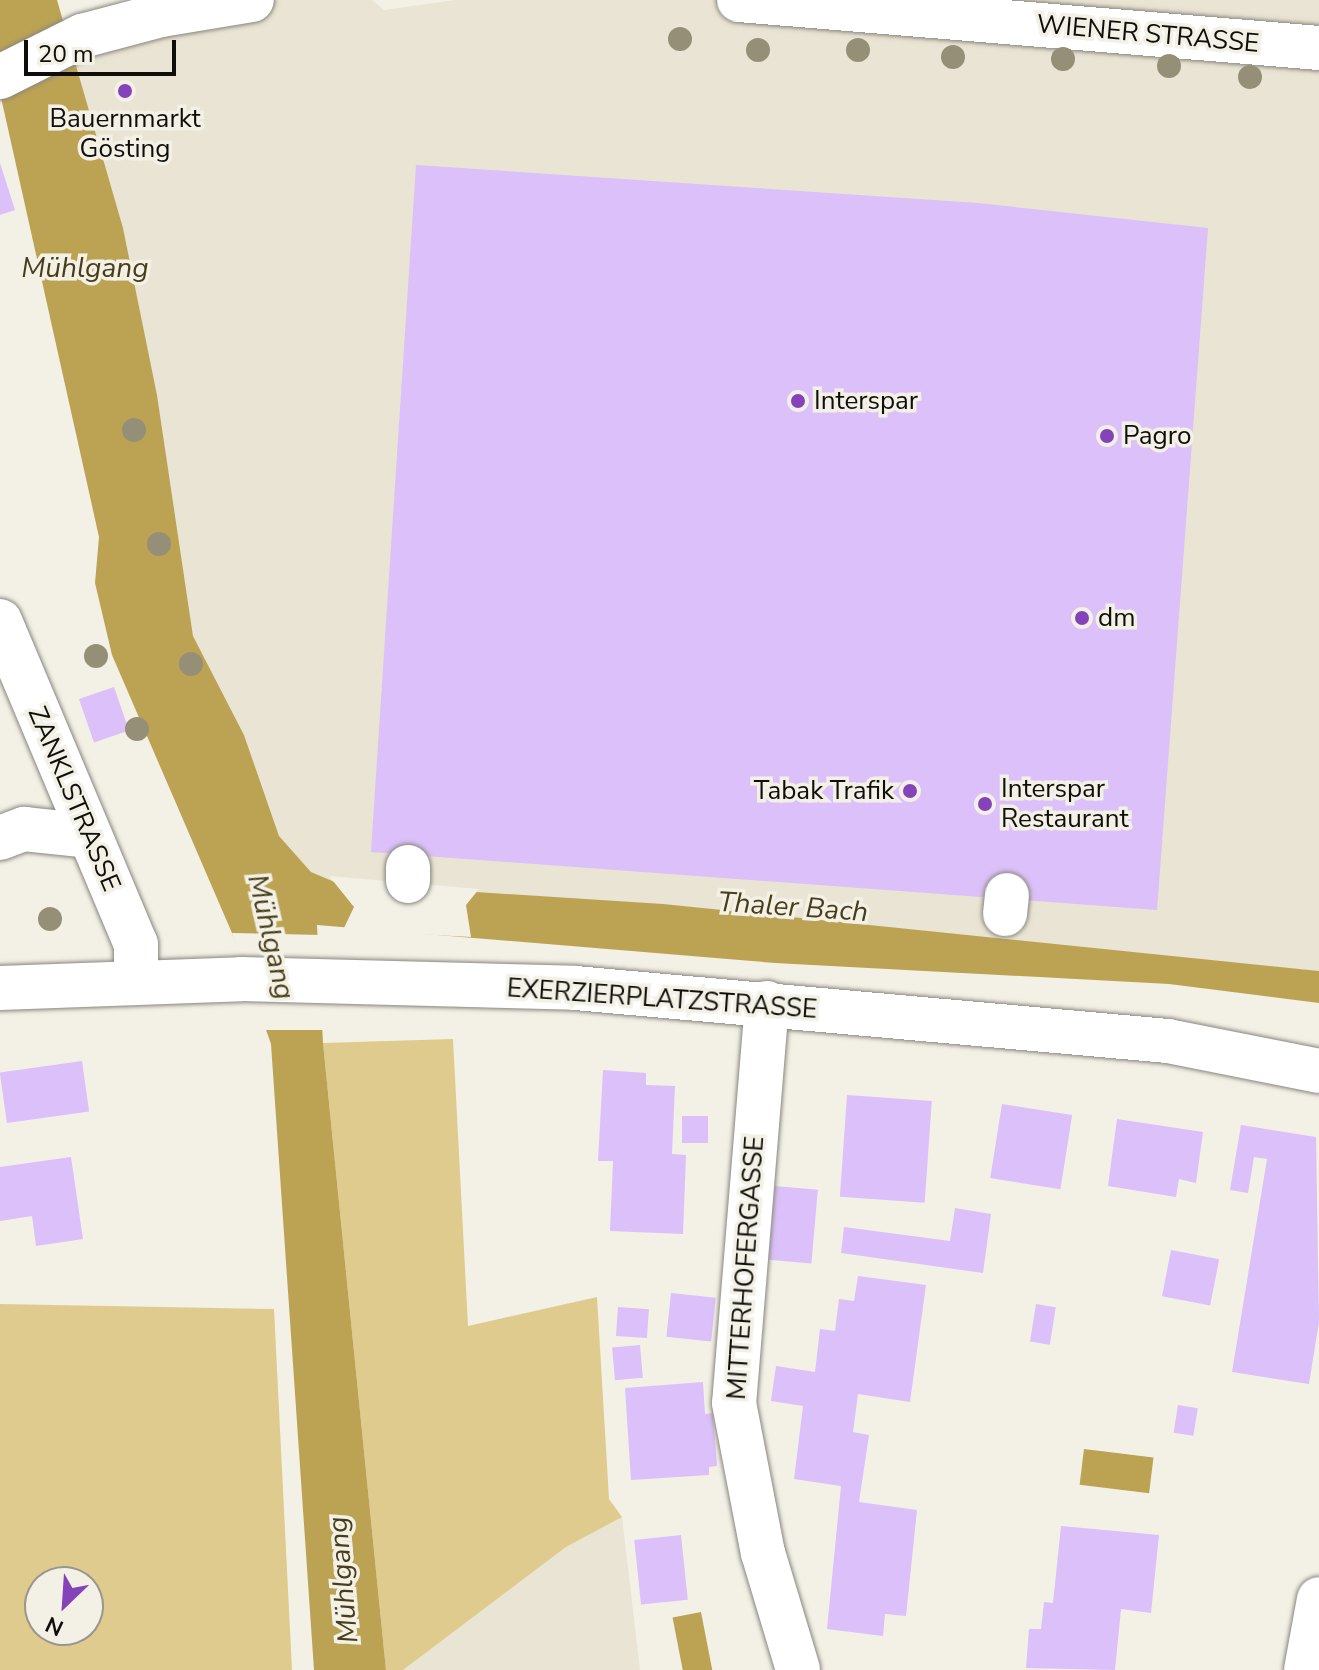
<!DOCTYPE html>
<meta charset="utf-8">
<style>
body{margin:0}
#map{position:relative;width:1319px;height:1670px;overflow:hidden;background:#f3f0e6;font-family:"Nunito Sans",sans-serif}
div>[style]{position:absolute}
.built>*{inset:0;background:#e9e4d3}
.green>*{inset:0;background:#dfcb8e}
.water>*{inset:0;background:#bca354;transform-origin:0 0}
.pier>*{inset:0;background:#f3f0e6}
.building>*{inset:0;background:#dbc0f9;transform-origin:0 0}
.roads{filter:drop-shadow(0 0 2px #89867e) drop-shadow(0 0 2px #89867e)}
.minor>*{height:44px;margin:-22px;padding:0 22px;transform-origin:22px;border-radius:22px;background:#fff}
.major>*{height:44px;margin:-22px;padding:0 22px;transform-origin:22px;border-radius:22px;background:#fff}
.trees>*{width:24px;height:24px;margin:-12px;border-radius:50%;background:#968f77}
.dots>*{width:22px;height:22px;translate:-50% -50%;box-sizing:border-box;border:4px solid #f3f0e6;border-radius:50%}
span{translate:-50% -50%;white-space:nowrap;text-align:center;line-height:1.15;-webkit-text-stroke:7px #f3f0e6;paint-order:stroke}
.street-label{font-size:26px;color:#0f0e0b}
.poi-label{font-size:26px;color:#0f0e0b}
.left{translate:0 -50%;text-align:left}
.right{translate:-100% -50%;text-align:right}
.water-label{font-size:28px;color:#483d1a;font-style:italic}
.north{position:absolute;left:24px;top:1566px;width:80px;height:80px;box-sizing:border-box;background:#f3f0e6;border:2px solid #98968e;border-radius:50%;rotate:205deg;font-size:22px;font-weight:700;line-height:32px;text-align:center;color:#0f0e0b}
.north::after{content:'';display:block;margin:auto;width:28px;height:36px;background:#8443b8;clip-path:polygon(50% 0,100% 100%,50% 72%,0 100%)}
.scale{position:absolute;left:24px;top:40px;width:152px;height:36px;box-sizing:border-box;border:4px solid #0f0e0b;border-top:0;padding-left:10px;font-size:24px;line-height:28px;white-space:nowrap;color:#0f0e0b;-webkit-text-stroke:6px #f3f0e6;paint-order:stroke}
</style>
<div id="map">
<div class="built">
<div style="clip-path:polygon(194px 0,372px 0,384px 10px,456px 0,1319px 0,1319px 971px,337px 883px,311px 872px,279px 836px,244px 735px,193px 636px,157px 395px,123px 228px,73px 60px)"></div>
<div style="clip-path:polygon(622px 1517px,640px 1670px,403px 1670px,566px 1547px)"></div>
</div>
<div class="green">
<div style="clip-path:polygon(453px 1039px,468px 1326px,597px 1297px,609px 1499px,622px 1517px,566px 1547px,403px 1670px,386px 1670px,323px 1043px)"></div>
<div style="clip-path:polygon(evenodd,0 1304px,274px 1309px,292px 1670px,0 1670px,0 1304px,40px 1582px,88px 1582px,88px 1630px,40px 1630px,40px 1582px)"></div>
</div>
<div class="water">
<div style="clip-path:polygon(0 0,57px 0,123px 228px,157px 395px,193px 636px,244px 735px,279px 836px,311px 872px,337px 883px,663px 904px,1319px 971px,1319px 1003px,1169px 984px,775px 963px,317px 925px,323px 1043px,386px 1670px,314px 1670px,271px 1044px,232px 933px,112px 655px,95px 583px,99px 537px,0 93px)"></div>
<div style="left:1084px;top:1449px;width:70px;height:36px;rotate:7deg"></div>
<div style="left:701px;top:1612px;width:59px;height:29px;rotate:79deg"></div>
</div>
<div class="pier">
<div style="clip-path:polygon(329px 876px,479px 889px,466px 905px,471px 937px,343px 930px,354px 907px)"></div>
<div style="clip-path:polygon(232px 933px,322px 935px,326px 1030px,261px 1030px)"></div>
</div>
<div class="building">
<div style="clip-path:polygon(0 163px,15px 210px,0 215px)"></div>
<div style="clip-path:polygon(416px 165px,978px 203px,1208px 228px,1157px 910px,371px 852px)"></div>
<div style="left:114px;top:687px;width:46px;height:37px;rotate:71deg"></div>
<div style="left:82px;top:1061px;width:51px;height:83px;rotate:82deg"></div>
<div style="clip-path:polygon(603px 1070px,646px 1073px,646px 1085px,675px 1086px,672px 1154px,686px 1155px,683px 1234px,610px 1231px,613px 1161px,598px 1161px)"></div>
<div style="left:847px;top:1095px;width:85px;height:102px;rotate:4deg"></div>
<div style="left:1002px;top:1104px;width:71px;height:75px;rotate:9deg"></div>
<div style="left:682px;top:1116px;width:26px;height:27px"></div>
<div style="clip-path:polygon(1117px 1119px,1203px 1132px,1196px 1183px,1179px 1179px,1176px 1197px,1108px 1186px)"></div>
<div style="clip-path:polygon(1241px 1125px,1316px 1137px,1319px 1322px,1309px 1384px,1232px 1372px,1267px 1159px,1254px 1157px,1248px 1193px,1230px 1190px)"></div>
<div style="clip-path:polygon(71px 1157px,83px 1239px,36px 1246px,32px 1216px,0 1221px,0 1167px)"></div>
<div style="left:775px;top:1186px;width:43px;height:74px;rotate:5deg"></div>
<div style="clip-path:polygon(955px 1208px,991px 1214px,983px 1273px,841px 1253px,844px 1227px,950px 1241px)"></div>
<div style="left:1171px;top:1250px;width:49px;height:47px;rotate:11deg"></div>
<div style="clip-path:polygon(858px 1276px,926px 1285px,910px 1402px,858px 1394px,853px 1432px,869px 1435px,859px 1502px,917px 1510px,906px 1616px,885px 1614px,883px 1636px,827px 1629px,841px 1486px,794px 1479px,803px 1406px,771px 1401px,776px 1366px,815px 1372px,820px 1329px,835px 1331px,839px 1299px,854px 1301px)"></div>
<div style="left:671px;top:1293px;width:45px;height:44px;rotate:6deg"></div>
<div style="left:1036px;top:1304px;width:20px;height:38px;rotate:9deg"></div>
<div style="left:618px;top:1307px;width:31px;height:29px;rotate:4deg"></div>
<div style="left:640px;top:1345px;width:33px;height:28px;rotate:85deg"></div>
<div style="clip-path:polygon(703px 1382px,705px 1414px,713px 1413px,717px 1466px,709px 1467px,709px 1475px,631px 1480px,625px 1388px)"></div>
<div style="left:1178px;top:1405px;width:20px;height:28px;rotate:9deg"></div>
<div style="clip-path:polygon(1061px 1526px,1159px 1535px,1151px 1613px,1121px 1609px,1115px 1670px,1026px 1668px,1029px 1629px,1041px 1629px,1044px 1602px,1053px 1603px)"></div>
<div style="left:681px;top:1535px;width:65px;height:47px;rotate:84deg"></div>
</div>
<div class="roads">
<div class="minor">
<div style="left:739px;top:0;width:582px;rotate:4.73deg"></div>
<div style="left:0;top:77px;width:92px;rotate:-26.6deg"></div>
<div style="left:82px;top:36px;width:82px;rotate:-14.9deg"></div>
<div style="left:161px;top:15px;width:92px;rotate:-9.4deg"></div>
<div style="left:0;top:621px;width:350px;rotate:67.2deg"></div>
<div style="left:136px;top:944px;width:35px;rotate:90deg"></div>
<div style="left:0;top:838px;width:26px;rotate:-21deg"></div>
<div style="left:24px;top:829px;width:65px;rotate:6.1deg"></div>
<div style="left:408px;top:867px;width:14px;rotate:90deg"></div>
<div style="left:1005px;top:914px;width:19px;rotate:-84deg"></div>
<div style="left:0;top:988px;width:241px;rotate:-2.1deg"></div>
<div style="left:241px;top:979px;width:334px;rotate:1.5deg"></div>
<div style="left:575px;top:988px;width:595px;rotate:5.11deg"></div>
<div style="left:1168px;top:1041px;width:154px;rotate:11.2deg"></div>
<div style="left:767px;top:1003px;width:401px;rotate:94.7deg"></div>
<div style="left:734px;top:1403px;width:153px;rotate:79.1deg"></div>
<div style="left:763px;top:1553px;width:122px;rotate:73.3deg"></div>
</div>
<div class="major">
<div style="left:1306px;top:1670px;width:72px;rotate:-79.6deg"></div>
</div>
</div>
<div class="trees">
<div style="left:680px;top:39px"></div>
<div style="left:758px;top:50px"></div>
<div style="left:858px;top:50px"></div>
<div style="left:953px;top:57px"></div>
<div style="left:1063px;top:59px"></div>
<div style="left:1169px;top:66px"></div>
<div style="left:1250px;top:77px"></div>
<div style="left:134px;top:430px"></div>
<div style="left:159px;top:544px"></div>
<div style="left:96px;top:656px"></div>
<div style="left:191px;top:664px"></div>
<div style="left:137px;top:729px"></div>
<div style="left:50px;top:919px"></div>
</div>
<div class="dots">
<div style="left:125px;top:91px;background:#8443b8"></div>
<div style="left:798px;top:401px;background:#8443b8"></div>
<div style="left:1107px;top:436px;background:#8443b8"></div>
<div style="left:1082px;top:618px;background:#8443b8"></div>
<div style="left:910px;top:791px;background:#8443b8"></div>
<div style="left:985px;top:804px;background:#8443b8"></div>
</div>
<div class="street-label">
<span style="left:1148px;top:34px;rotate:5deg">WIENER STRASSE</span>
<span style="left:74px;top:799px;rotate:67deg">ZANKLSTRASSE</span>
<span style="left:662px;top:999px;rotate:4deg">EXERZIERPLATZSTRASSE</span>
<span style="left:746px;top:1268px;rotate:-86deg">MITTERHOFERGASSE</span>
</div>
<div class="poi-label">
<span style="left:125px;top:134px">Bauernmarkt<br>Gösting</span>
<span class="left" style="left:814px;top:401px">Interspar</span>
<span class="left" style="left:1123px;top:436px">Pagro</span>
<span class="left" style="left:1098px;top:618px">dm</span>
<span class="left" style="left:1001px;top:804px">Interspar<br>Restaurant</span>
<span class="right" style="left:894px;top:791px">Tabak Trafik</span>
</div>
<div class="water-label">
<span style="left:85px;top:268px">Mühlgang</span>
<span style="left:793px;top:907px;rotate:4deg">Thaler Bach</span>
<span style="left:271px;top:937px;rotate:77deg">Mühlgang</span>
<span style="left:343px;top:1580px;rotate:-95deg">Mühlgang</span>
</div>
<div class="north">N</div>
<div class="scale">20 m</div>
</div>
